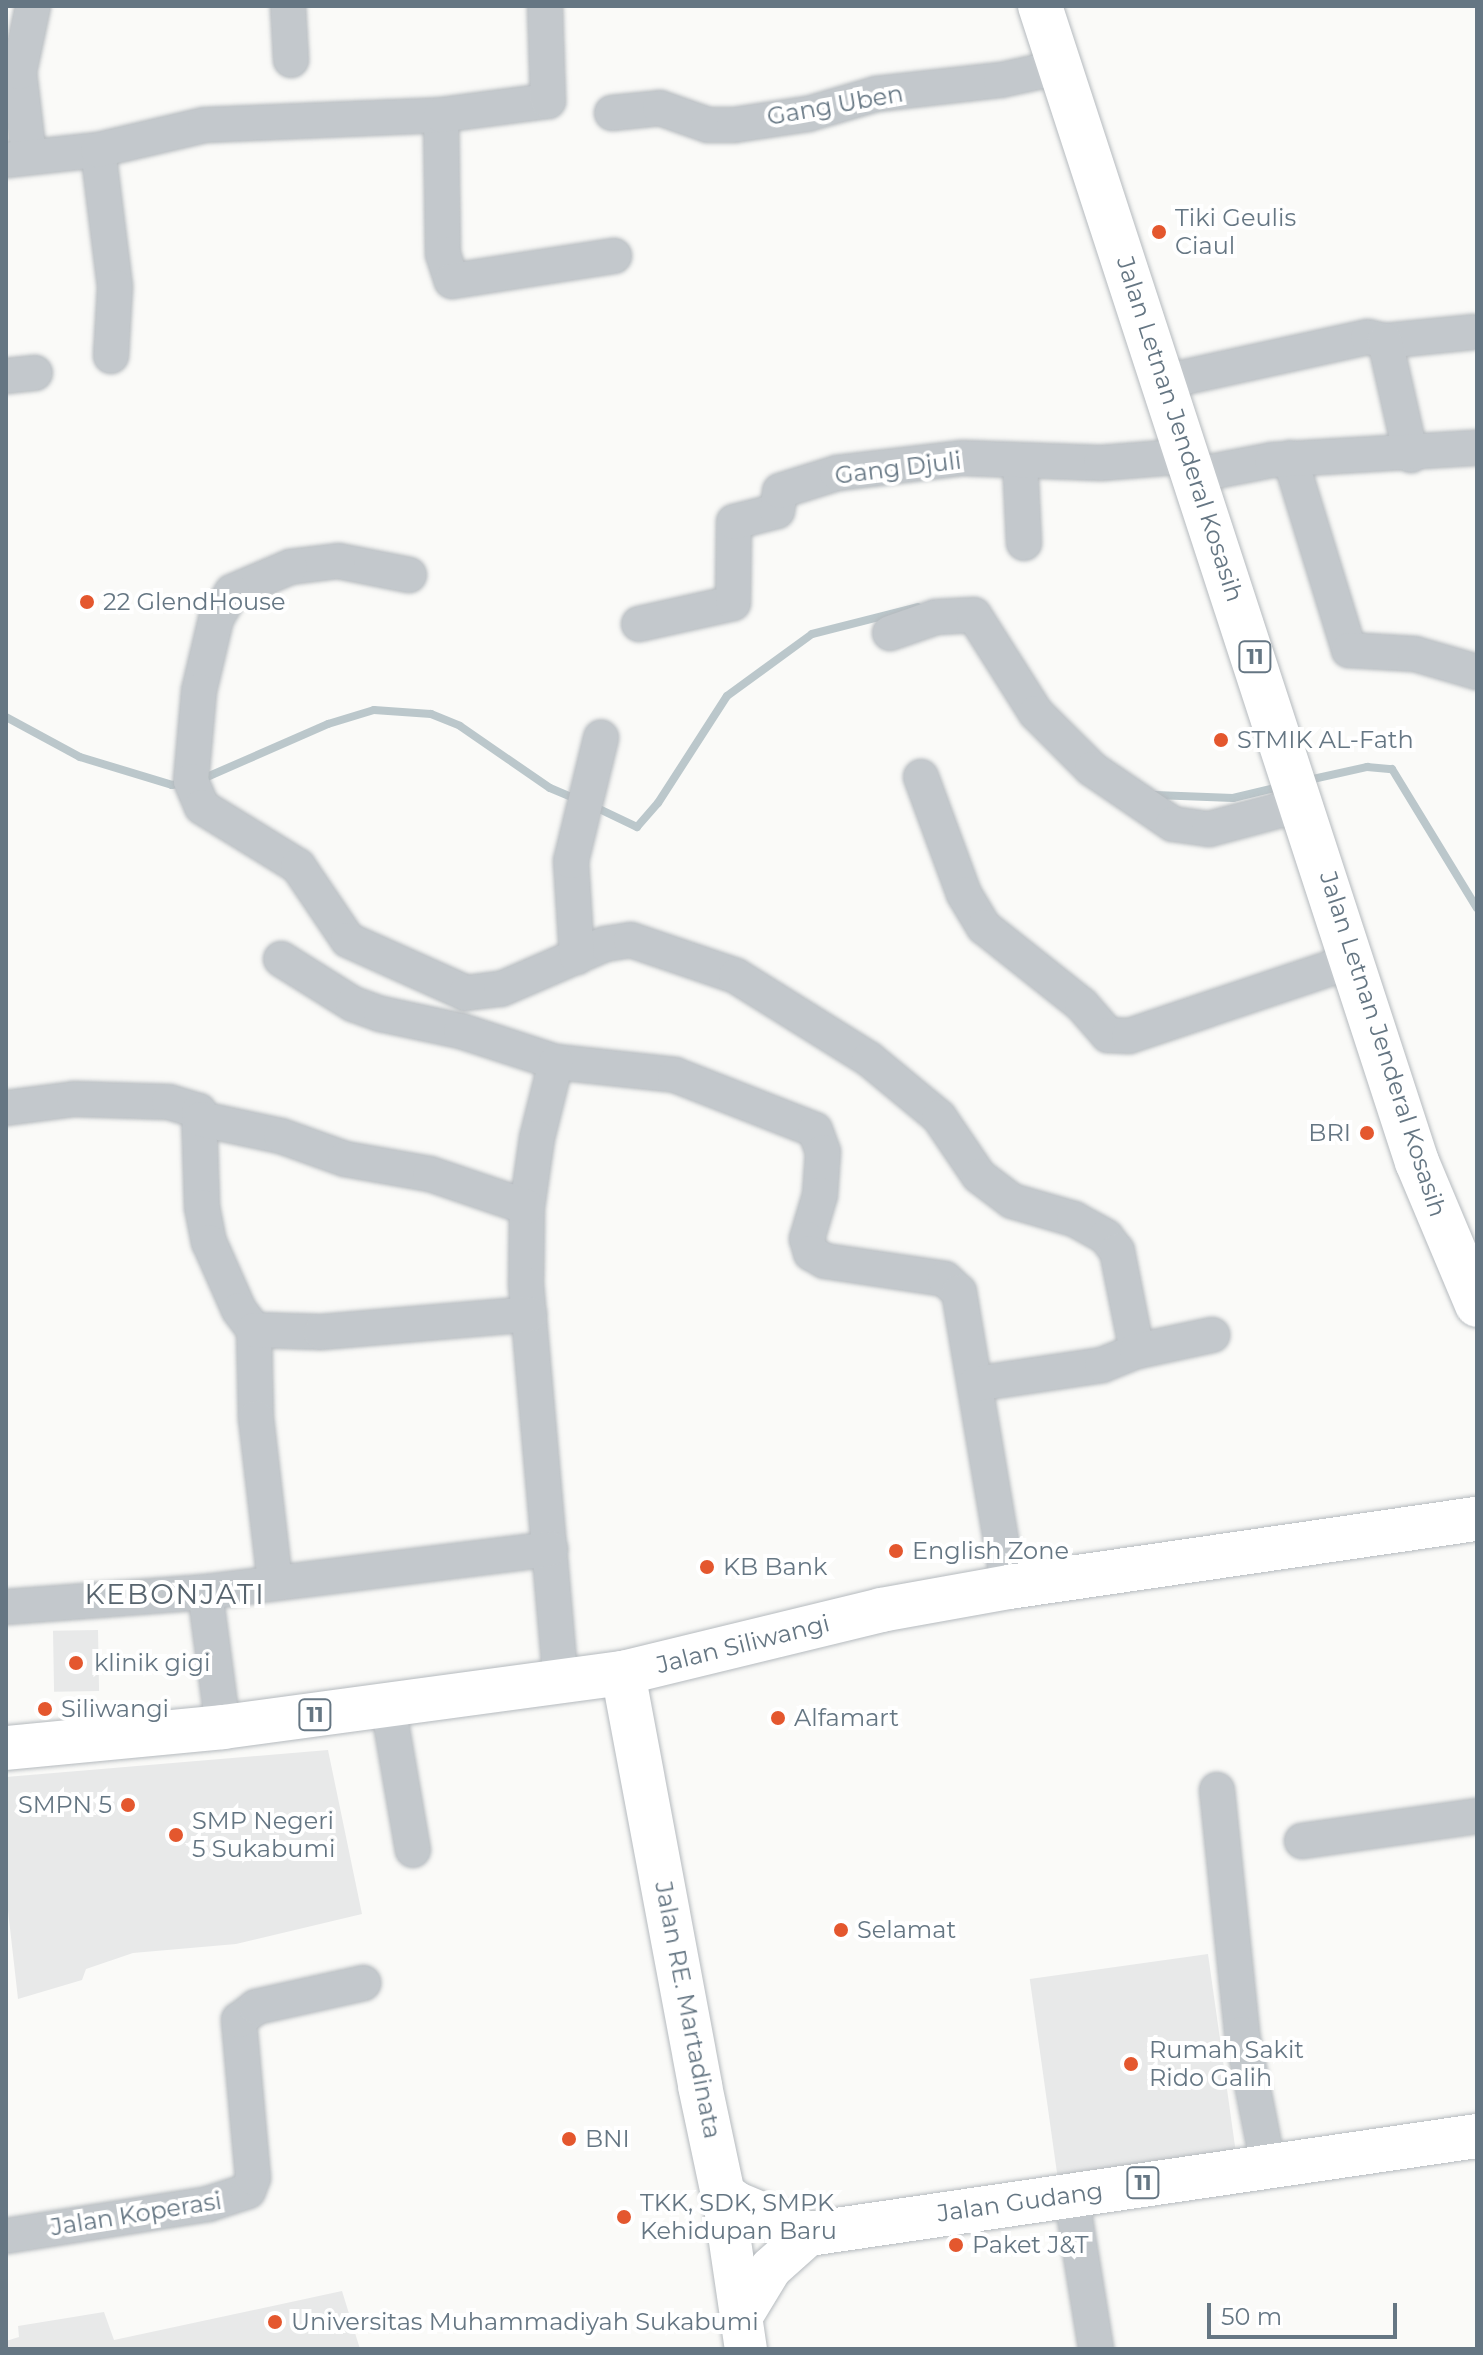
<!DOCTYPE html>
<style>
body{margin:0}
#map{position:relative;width:1483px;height:2355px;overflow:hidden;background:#fafaf8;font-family:Montserrat,sans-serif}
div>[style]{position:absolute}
.built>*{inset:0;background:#e8e9e9;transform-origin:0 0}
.stream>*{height:8px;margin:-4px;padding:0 4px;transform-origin:4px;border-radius:4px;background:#bbc7cb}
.roads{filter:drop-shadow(0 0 2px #b5babe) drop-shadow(0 0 2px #b5babe)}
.minor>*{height:34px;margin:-17px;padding:0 17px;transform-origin:17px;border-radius:17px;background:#c3c8cc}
.major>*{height:42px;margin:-21px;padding:0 21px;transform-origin:21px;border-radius:21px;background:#fff}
.highway>*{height:44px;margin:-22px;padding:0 22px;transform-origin:22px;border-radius:22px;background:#fff}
.dots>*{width:22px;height:22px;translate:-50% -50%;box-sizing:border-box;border:4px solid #fff;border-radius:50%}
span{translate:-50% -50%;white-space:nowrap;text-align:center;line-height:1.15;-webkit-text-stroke:8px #fff;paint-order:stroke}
.shield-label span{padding:2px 6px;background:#fff;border:2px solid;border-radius:6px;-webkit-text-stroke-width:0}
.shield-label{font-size:22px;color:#657683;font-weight:700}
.street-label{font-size:24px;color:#657683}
.poi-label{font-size:24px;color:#657683}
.left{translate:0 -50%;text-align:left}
.right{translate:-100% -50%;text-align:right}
.quarter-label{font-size:28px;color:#57646e;letter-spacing:2px}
.frame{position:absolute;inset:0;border:8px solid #657683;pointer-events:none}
.scale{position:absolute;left:1207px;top:2303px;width:190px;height:36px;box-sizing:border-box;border:4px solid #657683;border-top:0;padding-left:10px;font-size:24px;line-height:28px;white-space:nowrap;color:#657683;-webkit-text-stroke:6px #fff;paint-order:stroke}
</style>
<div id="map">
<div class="built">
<div style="left:98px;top:1630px;width:61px;height:45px;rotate:89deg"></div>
<div style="clip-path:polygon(328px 1750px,362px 1914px,236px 1944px,133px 1953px,86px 1969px,82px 1980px,18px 1999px,6px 1893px,6px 1777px)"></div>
<div style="left:1208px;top:1954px;width:204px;height:180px;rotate:82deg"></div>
<div style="clip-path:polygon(342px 2291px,360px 2349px,6px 2349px,6px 2341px,19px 2337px,18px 2326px,104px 2312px,114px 2340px)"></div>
</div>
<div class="stream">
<div style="left:6px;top:717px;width:84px;rotate:28.4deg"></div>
<div style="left:80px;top:757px;width:96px;rotate:16.9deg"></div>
<div style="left:172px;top:785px;width:11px;rotate:-10deg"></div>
<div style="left:200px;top:780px;width:140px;rotate:-23.6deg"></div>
<div style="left:328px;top:724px;width:48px;rotate:-16.9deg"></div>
<div style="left:374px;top:710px;width:57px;rotate:4deg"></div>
<div style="left:431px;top:714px;width:31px;rotate:22deg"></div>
<div style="left:460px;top:726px;width:109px;rotate:34.6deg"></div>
<div style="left:550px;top:788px;width:28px;rotate:23deg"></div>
<div style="left:1304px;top:781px;width:65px;rotate:-12.5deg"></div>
<div style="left:1367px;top:767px;width:25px;rotate:5deg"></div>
<div style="left:1392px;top:769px;width:163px;rotate:58.6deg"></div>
<div style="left:1155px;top:795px;width:78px;rotate:2.2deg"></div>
<div style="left:1233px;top:798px;width:47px;rotate:-13.4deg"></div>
<div style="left:593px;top:806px;width:49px;rotate:25.5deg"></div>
<div style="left:637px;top:827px;width:32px;rotate:-49deg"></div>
<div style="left:658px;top:803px;width:127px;rotate:-57.2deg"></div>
<div style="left:727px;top:696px;width:105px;rotate:-36.1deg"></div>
<div style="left:812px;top:634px;width:109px;rotate:-14.3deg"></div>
</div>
<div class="roads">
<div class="minor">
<div style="left:288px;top:6px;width:54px;rotate:86.8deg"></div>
<div style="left:612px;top:113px;width:48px;rotate:-5.9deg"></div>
<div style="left:660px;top:108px;width:51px;rotate:19.5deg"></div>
<div style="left:708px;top:125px;width:26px"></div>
<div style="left:734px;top:125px;width:75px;rotate:-8.5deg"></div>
<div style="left:808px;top:114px;width:71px;rotate:-16.4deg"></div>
<div style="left:876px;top:94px;width:126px;rotate:-6.4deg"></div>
<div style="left:1001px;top:80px;width:60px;rotate:-12.4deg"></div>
<div style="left:441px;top:115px;width:139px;rotate:89.2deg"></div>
<div style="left:443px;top:254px;width:28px;rotate:72deg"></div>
<div style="left:452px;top:281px;width:164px;rotate:-8.8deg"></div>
<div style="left:98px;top:150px;width:138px;rotate:82.9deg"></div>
<div style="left:115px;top:287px;width:69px;rotate:93.3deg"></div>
<div style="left:29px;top:156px;width:85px;rotate:-96.8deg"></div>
<div style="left:19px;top:72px;width:67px;rotate:-78deg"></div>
<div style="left:6px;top:160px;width:93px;rotate:-6.2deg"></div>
<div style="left:98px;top:150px;width:110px;rotate:-13.2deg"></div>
<div style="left:205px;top:125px;width:236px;rotate:-2.4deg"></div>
<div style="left:441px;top:115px;width:108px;rotate:-7.5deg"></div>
<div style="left:548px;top:101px;width:95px;rotate:-91.8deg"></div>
<div style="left:1385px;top:341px;width:88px;rotate:-5.8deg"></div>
<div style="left:6px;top:376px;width:29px;rotate:-6deg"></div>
<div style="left:1163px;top:382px;width:210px;rotate:-12.4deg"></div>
<div style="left:1368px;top:337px;width:17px;rotate:13deg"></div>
<div style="left:1385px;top:341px;width:117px;rotate:77.2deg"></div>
<div style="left:1290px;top:458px;width:201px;rotate:72.9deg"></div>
<div style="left:1349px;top:650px;width:66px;rotate:3.5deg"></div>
<div style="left:1415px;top:654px;width:65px;rotate:16.2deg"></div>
<div style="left:1020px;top:461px;width:82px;rotate:87.2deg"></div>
<div style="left:1195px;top:475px;width:78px;rotate:-11deg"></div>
<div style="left:1272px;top:460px;width:205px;rotate:-3.4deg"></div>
<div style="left:409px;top:575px;width:72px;rotate:-168.8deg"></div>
<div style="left:338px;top:561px;width:48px;rotate:172.9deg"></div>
<div style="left:290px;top:567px;width:63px;rotate:156.7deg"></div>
<div style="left:232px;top:592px;width:31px;rotate:121deg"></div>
<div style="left:216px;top:619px;width:74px;rotate:103.3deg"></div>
<div style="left:199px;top:691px;width:90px;rotate:95.1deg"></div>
<div style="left:191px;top:781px;width:28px;rotate:67deg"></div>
<div style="left:202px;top:807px;width:113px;rotate:31.6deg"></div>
<div style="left:298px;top:866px;width:89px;rotate:56deg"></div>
<div style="left:348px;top:940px;width:129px;rotate:24.2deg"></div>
<div style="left:466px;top:993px;width:35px;rotate:-7deg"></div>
<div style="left:501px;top:989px;width:113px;rotate:-23.4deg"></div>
<div style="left:605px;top:944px;width:26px;rotate:-9deg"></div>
<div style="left:631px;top:940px;width:111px;rotate:18.9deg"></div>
<div style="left:736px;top:976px;width:157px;rotate:32deg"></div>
<div style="left:869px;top:1059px;width:91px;rotate:39.6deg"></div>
<div style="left:939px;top:1117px;width:71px;rotate:55.9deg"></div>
<div style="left:979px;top:1176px;width:41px;rotate:37.1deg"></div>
<div style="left:1012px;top:1201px;width:65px;rotate:16.2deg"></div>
<div style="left:1074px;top:1219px;width:37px;rotate:29deg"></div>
<div style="left:1106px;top:1237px;width:18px;rotate:52deg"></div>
<div style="left:1117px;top:1251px;width:102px;rotate:78.7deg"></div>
<div style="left:639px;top:624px;width:96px;rotate:-12.6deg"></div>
<div style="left:733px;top:603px;width:81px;rotate:-89.3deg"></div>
<div style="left:734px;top:522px;width:44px;rotate:-14.3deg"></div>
<div style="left:777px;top:511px;width:20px;rotate:-81deg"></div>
<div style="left:780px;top:491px;width:60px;rotate:-17.5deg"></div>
<div style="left:837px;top:473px;width:127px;rotate:-6.8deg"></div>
<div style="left:963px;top:458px;width:138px;rotate:2.1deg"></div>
<div style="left:1101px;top:463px;width:87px;rotate:-4.6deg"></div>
<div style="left:890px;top:633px;width:49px;rotate:-19.2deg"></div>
<div style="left:936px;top:617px;width:38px;rotate:-3deg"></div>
<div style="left:974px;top:615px;width:116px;rotate:57.7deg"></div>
<div style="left:1036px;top:713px;width:79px;rotate:45deg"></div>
<div style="left:1092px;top:769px;width:98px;rotate:34.2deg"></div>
<div style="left:1173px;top:824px;width:36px;rotate:8deg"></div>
<div style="left:1209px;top:829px;width:97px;rotate:-14.9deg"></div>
<div style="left:921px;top:777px;width:125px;rotate:69.8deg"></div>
<div style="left:964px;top:894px;width:39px;rotate:59deg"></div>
<div style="left:984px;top:927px;width:125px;rotate:38.5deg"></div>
<div style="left:1082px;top:1005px;width:40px;rotate:49deg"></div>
<div style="left:1108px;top:1035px;width:21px;rotate:3deg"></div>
<div style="left:1129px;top:1036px;width:238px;rotate:-18.6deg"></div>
<div style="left:577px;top:957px;width:96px;rotate:-93.6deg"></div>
<div style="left:571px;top:861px;width:127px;rotate:-76.3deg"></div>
<div style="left:281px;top:959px;width:85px;rotate:32deg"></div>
<div style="left:353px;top:1004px;width:30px;rotate:20deg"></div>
<div style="left:381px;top:1014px;width:82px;rotate:12deg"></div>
<div style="left:461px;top:1031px;width:100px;rotate:18.1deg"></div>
<div style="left:556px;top:1062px;width:120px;rotate:6.2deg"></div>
<div style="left:675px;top:1075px;width:150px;rotate:21.4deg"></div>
<div style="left:815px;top:1130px;width:23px;rotate:70deg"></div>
<div style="left:823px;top:1152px;width:43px;rotate:94deg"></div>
<div style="left:820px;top:1195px;width:46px;rotate:106.5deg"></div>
<div style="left:807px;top:1239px;width:15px;rotate:74deg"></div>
<div style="left:811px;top:1253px;width:16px;rotate:30deg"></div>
<div style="left:825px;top:1261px;width:121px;rotate:8.5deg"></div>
<div style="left:945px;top:1279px;width:19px;rotate:43deg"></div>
<div style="left:959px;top:1292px;width:299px;rotate:80.4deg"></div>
<div style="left:556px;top:1062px;width:78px;rotate:104deg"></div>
<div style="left:537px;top:1138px;width:70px;rotate:98.2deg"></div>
<div style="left:527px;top:1207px;width:77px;rotate:90.7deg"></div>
<div style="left:526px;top:1284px;width:399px;rotate:85deg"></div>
<div style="left:6px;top:1108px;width:69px;rotate:-7.5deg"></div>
<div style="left:74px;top:1099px;width:95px;rotate:1.8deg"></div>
<div style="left:169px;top:1102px;width:31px;rotate:17deg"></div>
<div style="left:199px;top:1111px;width:96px;rotate:88.2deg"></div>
<div style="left:202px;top:1207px;width:36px;rotate:79deg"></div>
<div style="left:209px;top:1242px;width:74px;rotate:66.2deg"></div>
<div style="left:239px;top:1310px;width:25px;rotate:53deg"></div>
<div style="left:254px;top:1330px;width:88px;rotate:88.7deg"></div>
<div style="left:256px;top:1418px;width:164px;rotate:83.4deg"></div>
<div style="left:201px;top:1119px;width:82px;rotate:12deg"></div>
<div style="left:281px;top:1136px;width:68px;rotate:19.8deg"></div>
<div style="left:345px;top:1159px;width:86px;rotate:10deg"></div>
<div style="left:430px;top:1174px;width:102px;rotate:18.8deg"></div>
<div style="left:254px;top:1330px;width:67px;rotate:1.7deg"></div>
<div style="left:321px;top:1332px;width:209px;rotate:-4.9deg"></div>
<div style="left:975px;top:1384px;width:128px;rotate:-8.5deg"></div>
<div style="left:1102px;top:1365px;width:38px;rotate:-22deg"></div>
<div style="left:1137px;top:1351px;width:77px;rotate:-12deg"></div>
<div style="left:205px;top:1592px;width:136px;rotate:82.4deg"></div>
<div style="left:6px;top:1607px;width:200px;rotate:-4.3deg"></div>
<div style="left:205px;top:1592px;width:348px;rotate:-7.1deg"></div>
<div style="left:388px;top:1706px;width:146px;rotate:80.2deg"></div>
<div style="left:1217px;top:1790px;width:245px;rotate:84.1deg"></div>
<div style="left:1242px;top:2034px;width:133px;rotate:78.7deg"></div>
<div style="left:1302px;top:1841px;width:177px;rotate:-8.1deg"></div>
<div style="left:1071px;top:2194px;width:157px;rotate:80.8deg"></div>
<div style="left:6px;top:2236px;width:205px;rotate:-9deg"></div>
<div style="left:208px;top:2204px;width:42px;rotate:-18deg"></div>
<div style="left:248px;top:2191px;width:14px;rotate:-69deg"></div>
<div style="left:253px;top:2178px;width:159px;rotate:-95.1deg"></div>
<div style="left:239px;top:2020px;width:21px;rotate:-37deg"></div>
<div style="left:256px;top:2007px;width:110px;rotate:-12.6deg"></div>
</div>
<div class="major">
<div style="left:723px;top:2194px;width:157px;rotate:81.6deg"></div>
<div style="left:743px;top:2314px;width:54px;rotate:-58.7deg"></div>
<div style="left:771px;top:2268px;width:51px;rotate:-41.8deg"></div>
</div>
<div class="highway">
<div style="left:1040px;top:6px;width:1216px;rotate:71.94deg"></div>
<div style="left:1417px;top:1162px;width:155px;rotate:67.2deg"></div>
<div style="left:623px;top:1673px;width:420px;rotate:79.4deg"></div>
<div style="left:700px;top:2086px;width:110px;rotate:78deg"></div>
<div style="left:723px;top:2194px;width:17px;rotate:36deg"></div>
<div style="left:737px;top:2204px;width:78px;rotate:22.6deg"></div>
<div style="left:809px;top:2234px;width:675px;rotate:-8.35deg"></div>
<div style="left:6px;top:1748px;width:218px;rotate:-5.5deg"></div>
<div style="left:223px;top:1727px;width:404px;rotate:-7.7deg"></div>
<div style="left:623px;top:1673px;width:266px;rotate:-13.7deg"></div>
<div style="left:881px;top:1610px;width:130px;rotate:-10.2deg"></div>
<div style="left:1009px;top:1587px;width:473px;rotate:-8.3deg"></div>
</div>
</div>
<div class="dots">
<div style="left:1159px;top:232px;background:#e4572e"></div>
<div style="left:87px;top:602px;background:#e4572e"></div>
<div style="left:1221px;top:740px;background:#e4572e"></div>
<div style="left:1367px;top:1133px;background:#e4572e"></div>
<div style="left:896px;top:1551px;background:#e4572e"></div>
<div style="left:707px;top:1567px;background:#e4572e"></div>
<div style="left:76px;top:1663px;background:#e4572e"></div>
<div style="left:45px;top:1709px;background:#e4572e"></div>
<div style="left:778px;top:1718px;background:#e4572e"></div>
<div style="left:128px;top:1805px;background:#e4572e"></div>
<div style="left:176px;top:1835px;background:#e4572e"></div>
<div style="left:841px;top:1930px;background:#e4572e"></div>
<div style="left:1131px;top:2064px;background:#e4572e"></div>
<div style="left:569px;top:2139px;background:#e4572e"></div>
<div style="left:624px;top:2217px;background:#e4572e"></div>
<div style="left:956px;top:2245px;background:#e4572e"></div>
<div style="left:275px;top:2322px;background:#e4572e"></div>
</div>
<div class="shield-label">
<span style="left:1255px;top:657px">11</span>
<span style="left:315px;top:1715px">11</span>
<span style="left:1143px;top:2183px">11</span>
</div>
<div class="street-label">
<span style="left:835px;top:105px;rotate:-10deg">Gang Uben</span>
<span style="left:1180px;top:429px;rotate:72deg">Jalan Letnan Jenderal Kosasih</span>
<span style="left:898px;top:468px;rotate:-7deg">Gang Djuli</span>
<span style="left:1383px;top:1044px;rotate:72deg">Jalan Letnan Jenderal Kosasih</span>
<span style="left:743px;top:1644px;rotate:-14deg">Jalan Siliwangi</span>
<span style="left:688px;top:2010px;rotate:79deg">Jalan RE. Martadinata</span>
<span style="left:1020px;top:2202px;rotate:-8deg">Jalan Gudang</span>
<span style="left:136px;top:2214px;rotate:-9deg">Jalan Koperasi</span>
</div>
<div class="poi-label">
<span class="left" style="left:1175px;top:232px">Tiki Geulis<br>Ciaul</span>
<span class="left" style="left:103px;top:602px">22 GlendHouse</span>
<span class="left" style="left:1237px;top:740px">STMIK AL-Fath</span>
<span class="right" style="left:1351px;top:1133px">BRI</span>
<span class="left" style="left:912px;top:1551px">English Zone</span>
<span class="left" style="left:723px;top:1567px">KB Bank</span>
<span class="left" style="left:94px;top:1663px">klinik gigi</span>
<span class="left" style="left:61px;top:1709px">Siliwangi</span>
<span class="left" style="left:794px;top:1718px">Alfamart</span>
<span class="right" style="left:112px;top:1805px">SMPN 5</span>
<span class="left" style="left:192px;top:1835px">SMP Negeri<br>5 Sukabumi</span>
<span class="left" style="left:857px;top:1930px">Selamat</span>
<span class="left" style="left:1149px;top:2064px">Rumah Sakit<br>Rido Galih</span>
<span class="left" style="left:585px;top:2139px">BNI</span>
<span class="left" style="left:640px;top:2217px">TKK, SDK, SMPK<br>Kehidupan Baru</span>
<span class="left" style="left:972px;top:2245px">Paket J&amp;T</span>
<span class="left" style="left:291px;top:2322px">Universitas Muhammadiyah Sukabumi</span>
</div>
<div class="quarter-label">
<span style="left:175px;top:1594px">KEBONJATI</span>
</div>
<div class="frame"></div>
<div class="scale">50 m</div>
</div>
